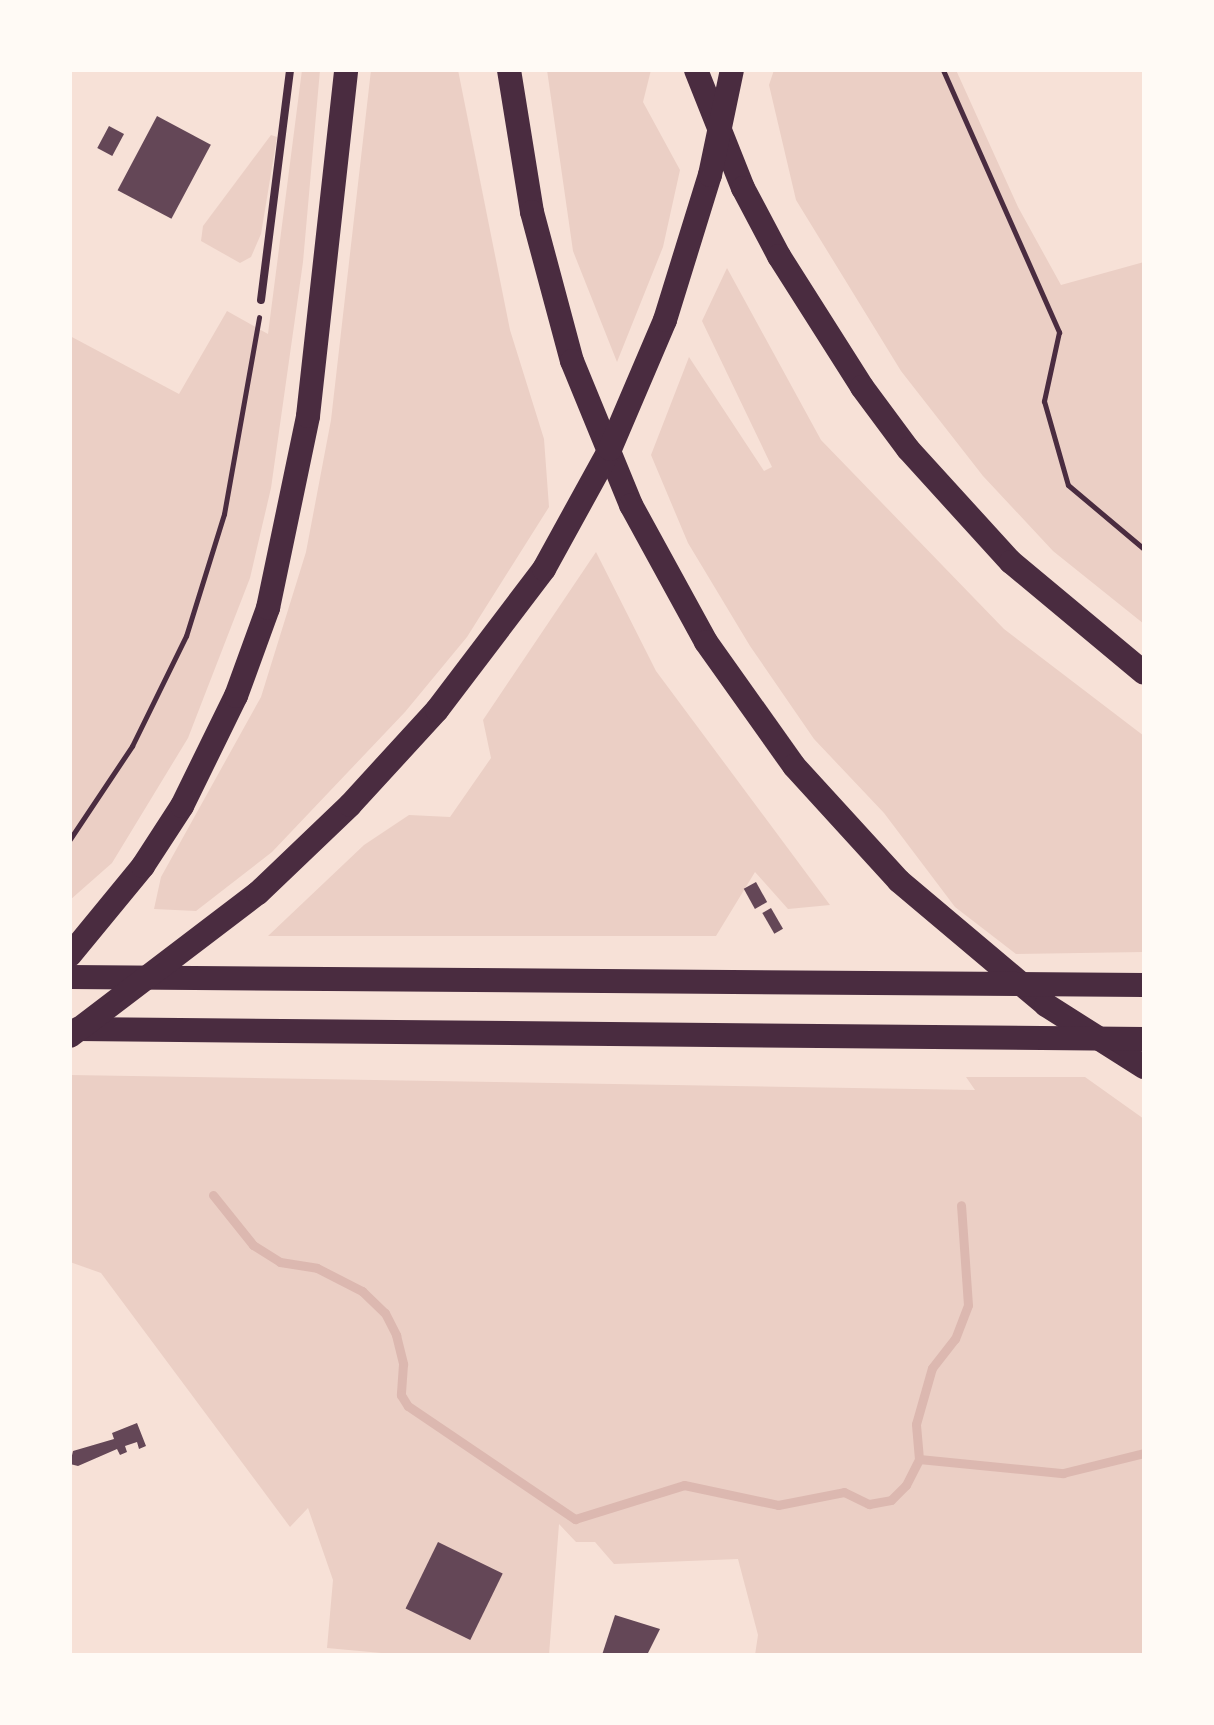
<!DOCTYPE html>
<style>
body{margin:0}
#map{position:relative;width:1214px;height:1725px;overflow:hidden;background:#f7e1d7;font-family:Rubik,sans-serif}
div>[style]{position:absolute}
.green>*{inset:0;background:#ebcfc5}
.stream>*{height:9px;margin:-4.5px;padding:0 4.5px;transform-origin:4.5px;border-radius:4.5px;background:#dcb8b0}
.building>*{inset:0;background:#644757;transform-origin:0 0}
.path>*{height:5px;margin:-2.5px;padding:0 2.5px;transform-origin:2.5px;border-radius:2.5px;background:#4a2c40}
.minor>*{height:8px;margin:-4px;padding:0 4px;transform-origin:4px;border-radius:4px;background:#4a2c40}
.motorway>*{height:24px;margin:-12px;padding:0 12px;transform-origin:12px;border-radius:12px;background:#4a2c40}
span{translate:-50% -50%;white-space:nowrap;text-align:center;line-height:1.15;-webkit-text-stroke:6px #fffaf5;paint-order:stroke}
.frame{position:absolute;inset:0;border:72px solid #fffaf5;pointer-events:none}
</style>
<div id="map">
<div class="green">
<div style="clip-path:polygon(302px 70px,320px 70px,303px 262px,271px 488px,250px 578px,188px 738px,112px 863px,70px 900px,70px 336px,179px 394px,227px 311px,268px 334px)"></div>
<div style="clip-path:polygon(371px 70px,458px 70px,510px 330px,544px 439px,549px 507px,467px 637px,405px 712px,272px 852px,196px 911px,154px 909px,161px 877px,261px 697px,306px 552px,331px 420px)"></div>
<div style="clip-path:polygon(547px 70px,651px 70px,643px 102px,680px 170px,663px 247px,617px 362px,573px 251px)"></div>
<div style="clip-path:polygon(774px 70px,956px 70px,1018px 207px,1061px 285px,1144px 262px,1144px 624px,1053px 551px,983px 476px,901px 371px,796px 200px,769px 85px)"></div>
<div style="clip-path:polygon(271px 135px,277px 137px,261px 234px,251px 257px,240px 263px,201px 241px,203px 226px)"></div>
<div style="clip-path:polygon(727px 268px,821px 440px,1004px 629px,1144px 736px,1144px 952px,1016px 954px,955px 907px,884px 813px,814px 739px,750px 646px,688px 543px,651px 455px,689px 357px,764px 471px,772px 467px,702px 321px)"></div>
<div style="clip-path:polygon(596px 552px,656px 671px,830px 905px,788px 909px,755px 872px,716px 936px,268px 936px,364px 845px,409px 815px,450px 817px,491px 758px,483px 720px)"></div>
<div style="clip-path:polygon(70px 1075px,975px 1090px,966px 1077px,1085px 1077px,1144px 1119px,1144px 1655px,755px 1655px,758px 1635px,738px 1559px,614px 1564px,595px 1542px,576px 1542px,559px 1524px,549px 1655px,403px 1655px,327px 1648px,333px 1580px,308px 1508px,290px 1527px,101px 1273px,70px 1262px)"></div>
</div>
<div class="stream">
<div style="left:213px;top:1195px;width:64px;rotate:51.3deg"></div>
<div style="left:253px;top:1245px;width:32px;rotate:32deg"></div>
<div style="left:280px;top:1262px;width:37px;rotate:9deg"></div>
<div style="left:317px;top:1268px;width:51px;rotate:27.1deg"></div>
<div style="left:362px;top:1291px;width:32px;rotate:44deg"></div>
<div style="left:385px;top:1313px;width:25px;rotate:63deg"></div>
<div style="left:396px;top:1335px;width:30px;rotate:76deg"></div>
<div style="left:403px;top:1364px;width:31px;rotate:94deg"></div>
<div style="left:401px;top:1395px;width:13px;rotate:58deg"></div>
<div style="left:408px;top:1406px;width:202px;rotate:34.1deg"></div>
<div style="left:575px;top:1519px;width:114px;rotate:-17.3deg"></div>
<div style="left:684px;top:1485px;width:96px;rotate:12deg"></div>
<div style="left:778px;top:1505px;width:67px;rotate:-11.1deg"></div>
<div style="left:844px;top:1492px;width:28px;rotate:26deg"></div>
<div style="left:869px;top:1504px;width:22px;rotate:-10deg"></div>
<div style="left:891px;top:1500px;width:21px;rotate:-45deg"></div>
<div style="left:906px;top:1485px;width:29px;rotate:-63deg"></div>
<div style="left:919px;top:1459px;width:35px;rotate:-95deg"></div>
<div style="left:916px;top:1424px;width:58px;rotate:-74.1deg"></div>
<div style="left:932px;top:1368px;width:37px;rotate:-52deg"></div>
<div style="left:955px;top:1339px;width:36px;rotate:-69deg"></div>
<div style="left:968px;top:1305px;width:100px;rotate:-94deg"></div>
<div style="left:919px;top:1459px;width:145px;rotate:5.6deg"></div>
<div style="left:1063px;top:1473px;width:83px;rotate:-13.9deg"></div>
</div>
<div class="building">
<div style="left:157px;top:116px;width:61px;height:84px;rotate:28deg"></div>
<div style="left:109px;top:126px;width:17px;height:25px;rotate:28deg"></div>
<div style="left:756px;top:882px;width:23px;height:14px;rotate:61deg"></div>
<div style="left:771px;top:908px;width:24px;height:10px;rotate:60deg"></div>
<div style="clip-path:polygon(137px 1423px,146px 1446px,139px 1449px,137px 1442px,125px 1446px,127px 1452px,120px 1455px,117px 1449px,78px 1466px,70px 1464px,73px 1451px,114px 1439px,112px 1433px)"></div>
<div style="left:438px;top:1542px;width:72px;height:74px;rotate:26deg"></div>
<div style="clip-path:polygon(615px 1615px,660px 1629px,647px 1655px,602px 1655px)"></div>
</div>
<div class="path">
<div style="left:943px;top:70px;width:287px;rotate:66.1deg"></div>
<div style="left:1059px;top:332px;width:71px;rotate:102.3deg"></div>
<div style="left:1044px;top:401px;width:87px;rotate:74.1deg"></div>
<div style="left:1068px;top:485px;width:99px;rotate:40.1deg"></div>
<div style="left:70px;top:839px;width:112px;rotate:-56.3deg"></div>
<div style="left:132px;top:746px;width:123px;rotate:-63.9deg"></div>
<div style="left:186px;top:636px;width:128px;rotate:-72.7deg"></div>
<div style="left:224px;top:514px;width:200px;rotate:-79.9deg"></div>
</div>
<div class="minor">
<div style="left:261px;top:300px;width:232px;rotate:-82.8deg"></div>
</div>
<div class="motorway">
<div style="left:509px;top:70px;width:144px;rotate:80.8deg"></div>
<div style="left:532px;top:212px;width:154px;rotate:75deg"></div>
<div style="left:572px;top:361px;width:156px;rotate:67.7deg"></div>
<div style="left:631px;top:505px;width:156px;rotate:61.3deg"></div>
<div style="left:706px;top:642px;width:152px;rotate:54.6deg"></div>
<div style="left:794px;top:766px;width:156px;rotate:47.6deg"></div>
<div style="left:899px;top:881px;width:192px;rotate:40.1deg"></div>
<div style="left:1046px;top:1005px;width:116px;rotate:32.3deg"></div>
<div style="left:696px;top:70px;width:127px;rotate:68.3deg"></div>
<div style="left:743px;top:188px;width:77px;rotate:62.1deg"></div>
<div style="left:779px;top:256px;width:155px;rotate:57.6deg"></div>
<div style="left:862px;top:387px;width:77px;rotate:53.4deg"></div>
<div style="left:908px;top:449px;width:153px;rotate:47.7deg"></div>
<div style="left:1011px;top:562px;width:173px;rotate:39.8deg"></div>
<div style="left:70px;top:955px;width:115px;rotate:-50.6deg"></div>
<div style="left:143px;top:866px;width:72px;rotate:-57deg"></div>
<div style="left:182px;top:806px;width:123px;rotate:-63.9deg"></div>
<div style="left:236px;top:696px;width:94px;rotate:-70deg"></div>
<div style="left:268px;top:608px;width:196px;rotate:-78.2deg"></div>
<div style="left:308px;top:416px;width:348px;rotate:-83.7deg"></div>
<div style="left:70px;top:977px;width:1074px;rotate:0.43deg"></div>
<div style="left:78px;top:1029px;width:1066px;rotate:0.54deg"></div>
<div style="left:70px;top:1036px;width:236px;rotate:-37.3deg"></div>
<div style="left:258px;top:893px;width:127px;rotate:-43.7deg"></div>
<div style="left:350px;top:805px;width:129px;rotate:-47.5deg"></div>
<div style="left:437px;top:710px;width:177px;rotate:-52.8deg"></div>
<div style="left:544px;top:569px;width:137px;rotate:-61.2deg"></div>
<div style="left:610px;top:449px;width:140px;rotate:-66.9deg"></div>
<div style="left:665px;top:320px;width:152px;rotate:-72.8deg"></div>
<div style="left:710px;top:175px;width:107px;rotate:-78.2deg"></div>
</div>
<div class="frame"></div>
</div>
